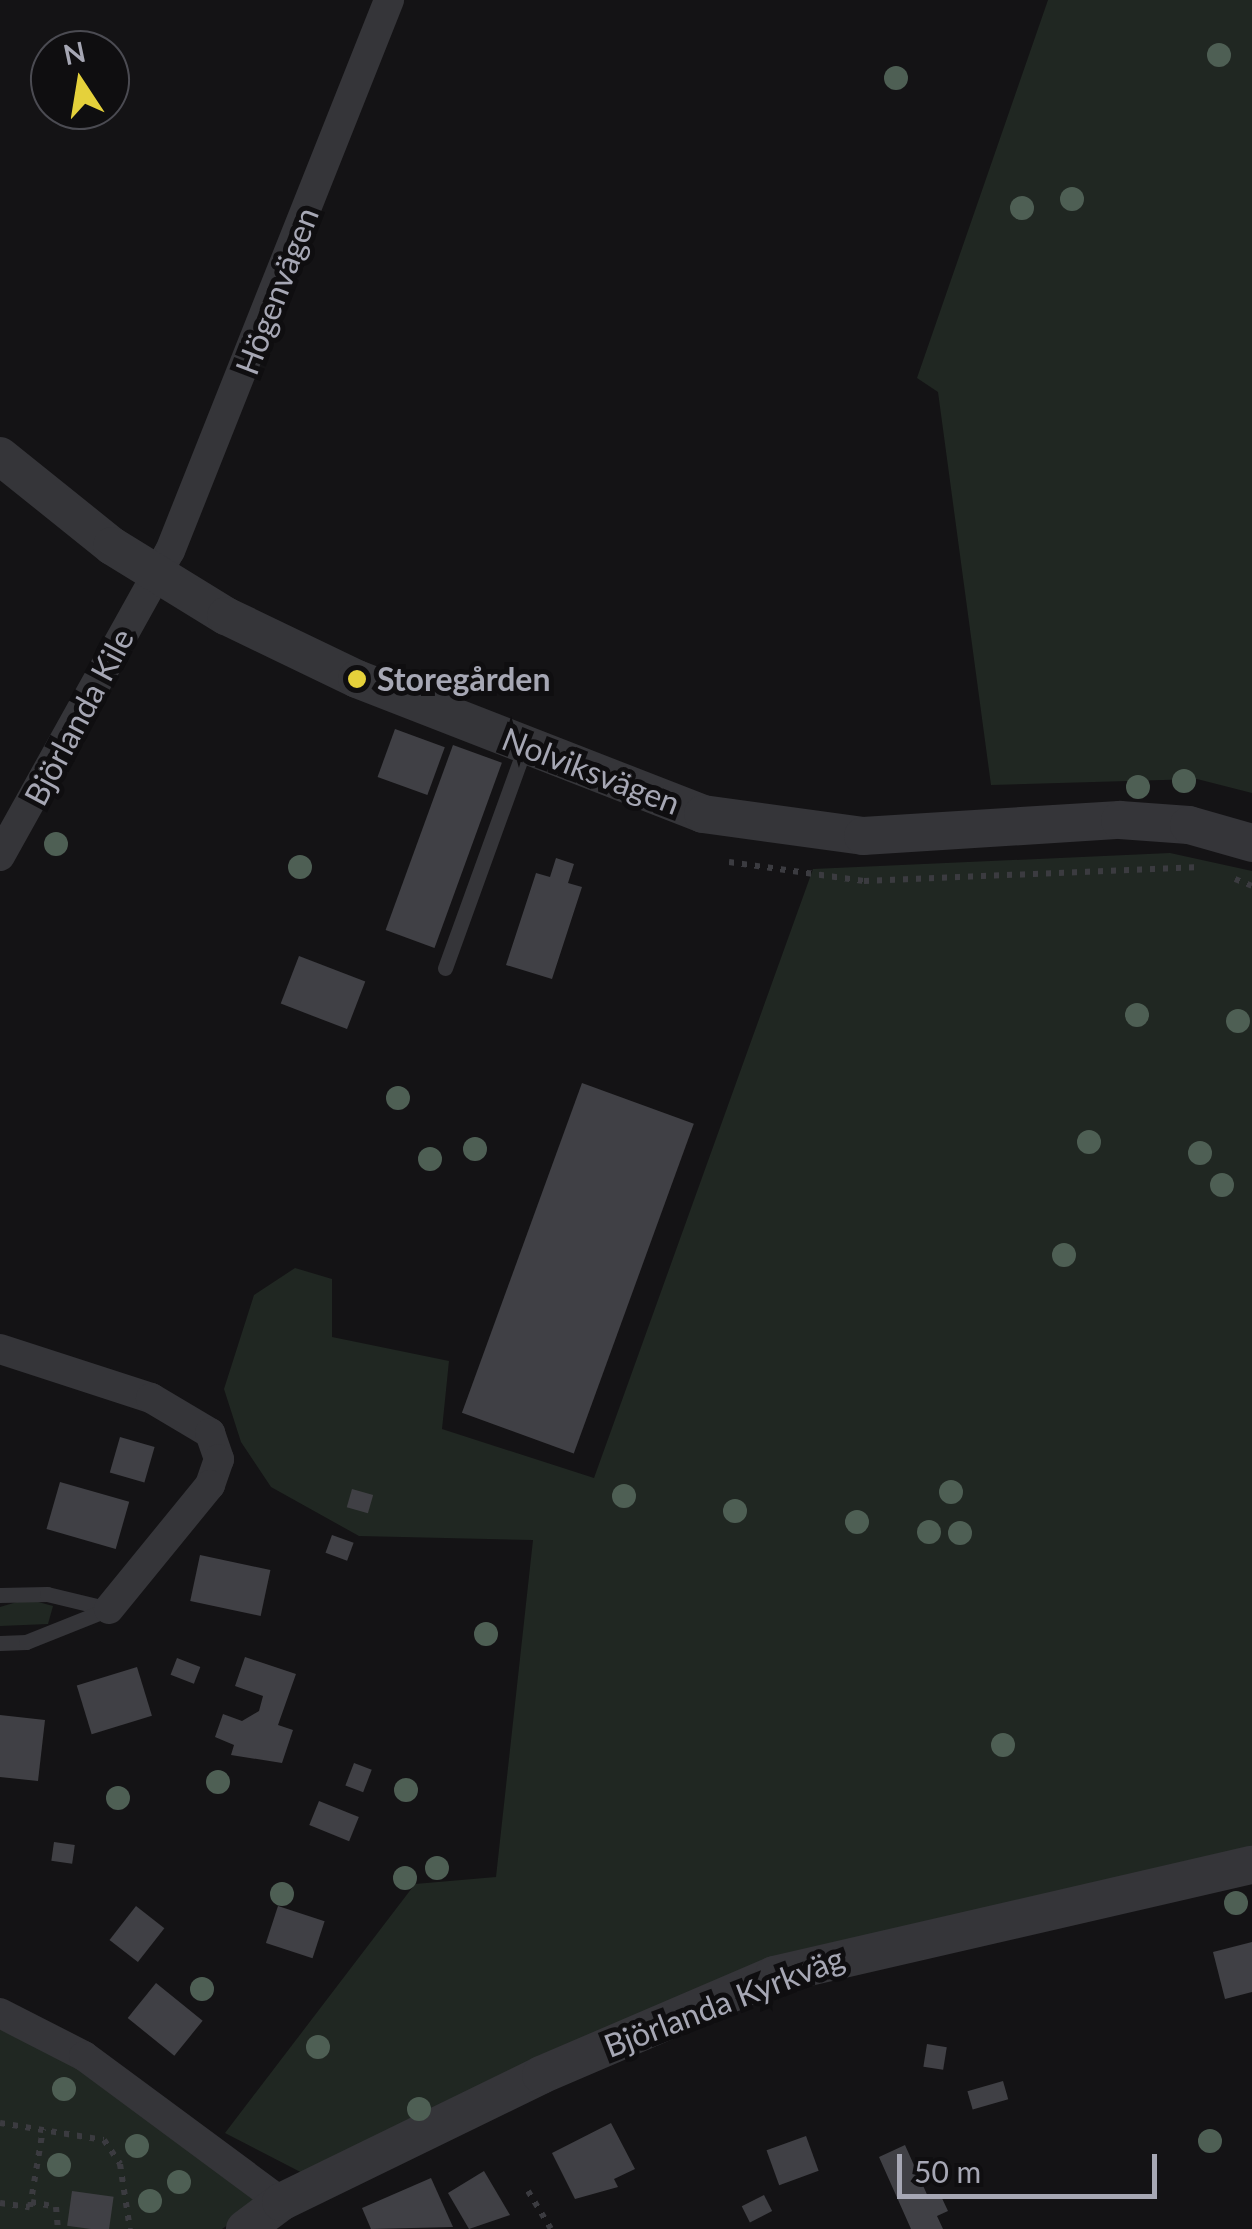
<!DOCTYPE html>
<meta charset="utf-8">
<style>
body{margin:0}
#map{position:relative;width:1252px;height:2229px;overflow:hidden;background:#141315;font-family:Lato,sans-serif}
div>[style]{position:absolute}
.green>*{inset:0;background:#202722}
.building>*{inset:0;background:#404045;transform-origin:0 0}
.path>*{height:6px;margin-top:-3px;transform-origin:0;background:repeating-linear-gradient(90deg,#3b3b40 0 5px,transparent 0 13px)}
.service>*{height:15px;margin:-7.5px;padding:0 7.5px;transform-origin:7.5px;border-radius:7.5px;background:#353539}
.minor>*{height:30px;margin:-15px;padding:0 15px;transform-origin:15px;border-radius:15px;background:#353539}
.tertiary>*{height:38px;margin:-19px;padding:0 19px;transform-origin:19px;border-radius:19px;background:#353539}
.trees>*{width:24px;height:24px;margin:-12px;border-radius:50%;background:#4e5f54}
.dots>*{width:28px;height:28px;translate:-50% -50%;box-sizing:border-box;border:5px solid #0f0e10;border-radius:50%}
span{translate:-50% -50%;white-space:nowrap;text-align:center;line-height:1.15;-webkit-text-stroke:10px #0f0e10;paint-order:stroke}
.street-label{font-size:32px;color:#a6a7b4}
.poi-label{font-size:32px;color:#a6a7b4;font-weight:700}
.left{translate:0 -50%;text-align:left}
.north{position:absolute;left:30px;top:30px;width:100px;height:100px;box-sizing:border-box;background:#0f0e10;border:2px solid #4b4b52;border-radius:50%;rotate:348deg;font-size:28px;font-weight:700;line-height:40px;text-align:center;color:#a6a7b4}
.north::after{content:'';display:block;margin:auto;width:35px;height:45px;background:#e5d13b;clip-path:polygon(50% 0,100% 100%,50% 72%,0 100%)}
.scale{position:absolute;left:897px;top:2154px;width:260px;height:45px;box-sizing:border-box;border:5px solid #a6a7b4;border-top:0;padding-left:12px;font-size:30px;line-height:35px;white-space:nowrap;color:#a6a7b4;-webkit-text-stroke:8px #0f0e10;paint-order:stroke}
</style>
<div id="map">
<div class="green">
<div style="clip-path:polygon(1048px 0,1252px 0,1252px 793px,1197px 779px,991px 785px,938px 392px,917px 378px)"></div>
<div style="clip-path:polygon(1170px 853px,1252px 871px,1252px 1858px,849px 1942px,314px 2179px,225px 2133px,415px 1884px,496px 1877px,533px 1540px,359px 1536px,271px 1487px,241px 1442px,224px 1389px,254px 1295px,295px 1268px,332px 1279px,332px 1337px,449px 1361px,442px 1429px,594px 1478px,813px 869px)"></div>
<div style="clip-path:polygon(27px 1599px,53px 1606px,48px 1624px,0 1626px,0 1607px)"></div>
<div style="clip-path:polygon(0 2026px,93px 2070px,262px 2202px,222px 2229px,0 2229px)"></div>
</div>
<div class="building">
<div style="left:395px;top:729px;width:53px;height:51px;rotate:20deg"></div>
<div style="left:453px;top:745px;width:52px;height:197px;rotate:20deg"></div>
<div style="clip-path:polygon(556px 858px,574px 864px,568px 883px,582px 887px,552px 979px,506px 965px,536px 873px,550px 877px)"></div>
<div style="left:299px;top:956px;width:71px;height:51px;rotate:21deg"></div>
<div style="left:582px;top:1083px;width:119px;height:351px;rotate:20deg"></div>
<div style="left:120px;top:1437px;width:36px;height:37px;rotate:16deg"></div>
<div style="left:60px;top:1482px;width:72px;height:49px;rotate:16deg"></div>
<div style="left:352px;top:1489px;width:22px;height:19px;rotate:16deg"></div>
<div style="left:332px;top:1535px;width:23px;height:19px;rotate:20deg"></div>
<div style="left:200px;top:1555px;width:72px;height:47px;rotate:12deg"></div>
<div style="clip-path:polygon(245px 1657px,296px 1674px,278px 1725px,293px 1730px,282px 1763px,231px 1755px,234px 1745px,215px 1737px,223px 1714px,242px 1721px,259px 1711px,263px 1696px,235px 1686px)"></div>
<div style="left:177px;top:1658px;width:25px;height:18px;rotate:21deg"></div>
<div style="left:137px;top:1667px;width:51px;height:63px;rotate:73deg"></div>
<div style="clip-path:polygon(0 1715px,45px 1720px,38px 1781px,0 1777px)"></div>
<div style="left:354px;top:1763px;width:19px;height:24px;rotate:21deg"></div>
<div style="left:319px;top:1801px;width:43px;height:26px;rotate:22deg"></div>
<div style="left:54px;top:1842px;width:21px;height:19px;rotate:8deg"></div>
<div style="left:136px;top:1906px;width:36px;height:43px;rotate:38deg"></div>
<div style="left:278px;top:1906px;width:49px;height:39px;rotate:18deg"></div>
<div style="clip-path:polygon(1252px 1942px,1252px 1992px,1225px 1999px,1213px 1952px)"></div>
<div style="left:156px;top:1983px;width:60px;height:45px;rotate:39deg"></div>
<div style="left:927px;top:2044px;width:20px;height:23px;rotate:9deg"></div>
<div style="left:1003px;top:2081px;width:19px;height:37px;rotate:74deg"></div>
<div style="clip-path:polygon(611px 2123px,635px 2169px,614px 2179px,618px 2187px,575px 2199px,552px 2153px)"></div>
<div style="left:806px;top:2136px;width:37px;height:42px;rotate:70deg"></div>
<div style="clip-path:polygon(905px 2145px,929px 2199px,940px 2194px,948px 2211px,937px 2216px,943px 2229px,911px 2229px,879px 2157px)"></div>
<div style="clip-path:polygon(484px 2171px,510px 2215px,469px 2229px,448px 2193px)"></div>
<div style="clip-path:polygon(431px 2178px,453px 2227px,371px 2229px,362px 2208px)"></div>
<div style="left:72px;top:2191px;width:42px;height:35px;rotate:8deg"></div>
<div style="left:764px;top:2195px;width:18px;height:25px;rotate:63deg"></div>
</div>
<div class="path">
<div style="left:729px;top:862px;width:136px;rotate:8deg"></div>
<div style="left:864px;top:881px;width:331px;rotate:-2.4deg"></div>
<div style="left:1235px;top:879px;width:18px;rotate:22deg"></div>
<div style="left:0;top:2123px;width:105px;rotate:9.3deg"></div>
<div style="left:104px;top:2140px;width:29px;rotate:56deg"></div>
<div style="left:120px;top:2164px;width:66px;rotate:81.3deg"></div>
<div style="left:528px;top:2191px;width:44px;rotate:58.8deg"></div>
<div style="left:31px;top:2202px;width:25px;rotate:11deg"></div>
<div style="left:56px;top:2207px;width:22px;rotate:85deg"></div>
<div style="left:0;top:2203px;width:30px;rotate:8deg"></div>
<div style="left:30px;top:2207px;width:79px;rotate:-80.5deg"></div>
</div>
<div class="service">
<div style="left:445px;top:968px;width:235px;rotate:-70.1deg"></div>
<div style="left:0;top:1595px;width:47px;rotate:-1.2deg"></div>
<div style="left:47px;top:1594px;width:64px;rotate:13.6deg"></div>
<div style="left:0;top:1643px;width:26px;rotate:-2deg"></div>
<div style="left:26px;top:1642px;width:89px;rotate:-21.7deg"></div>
</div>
<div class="minor">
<div style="left:0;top:856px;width:349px;rotate:-60.9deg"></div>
<div style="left:170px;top:551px;width:593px;rotate:-68.32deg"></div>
<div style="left:0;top:1349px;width:159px;rotate:18deg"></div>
<div style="left:151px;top:1398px;width:69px;rotate:30.7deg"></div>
<div style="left:210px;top:1433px;width:28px;rotate:71deg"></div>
<div style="left:219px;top:1459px;width:28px;rotate:109deg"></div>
<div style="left:210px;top:1485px;width:160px;rotate:129.2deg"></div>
<div style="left:0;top:2013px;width:94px;rotate:27.1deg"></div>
<div style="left:84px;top:2056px;width:245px;rotate:36.5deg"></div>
</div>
<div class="tertiary">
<div style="left:0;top:456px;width:144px;rotate:38.8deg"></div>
<div style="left:112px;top:546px;width:134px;rotate:31.6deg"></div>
<div style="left:226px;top:616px;width:145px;rotate:25.7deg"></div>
<div style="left:357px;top:679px;width:371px;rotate:21.3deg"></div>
<div style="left:703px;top:814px;width:162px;rotate:7.8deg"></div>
<div style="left:863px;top:836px;width:257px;rotate:-3.6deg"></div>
<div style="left:1120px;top:820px;width:69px;rotate:4.1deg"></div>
<div style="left:1189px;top:825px;width:66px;rotate:15.9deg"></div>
<div style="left:245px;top:2229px;width:45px;rotate:-36.9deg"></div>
<div style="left:281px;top:2202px;width:289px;rotate:-26deg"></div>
<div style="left:541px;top:2075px;width:254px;rotate:-23.2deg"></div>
<div style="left:774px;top:1975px;width:490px;rotate:-13deg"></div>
</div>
<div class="trees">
<div style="left:1219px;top:55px"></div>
<div style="left:896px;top:78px"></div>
<div style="left:1072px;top:199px"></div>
<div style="left:1022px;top:208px"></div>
<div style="left:1184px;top:781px"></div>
<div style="left:1138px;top:787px"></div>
<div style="left:56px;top:844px"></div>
<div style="left:300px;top:867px"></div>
<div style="left:1137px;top:1015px"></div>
<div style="left:1238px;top:1021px"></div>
<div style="left:398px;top:1098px"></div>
<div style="left:1089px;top:1142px"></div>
<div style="left:475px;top:1149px"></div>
<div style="left:1200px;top:1153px"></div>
<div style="left:430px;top:1159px"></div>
<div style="left:1222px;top:1185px"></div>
<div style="left:1064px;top:1255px"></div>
<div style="left:951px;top:1492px"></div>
<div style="left:624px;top:1496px"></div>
<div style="left:735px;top:1511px"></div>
<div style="left:857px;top:1522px"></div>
<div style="left:929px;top:1532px"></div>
<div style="left:960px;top:1533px"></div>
<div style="left:486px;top:1634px"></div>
<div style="left:1003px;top:1745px"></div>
<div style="left:218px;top:1782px"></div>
<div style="left:406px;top:1790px"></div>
<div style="left:118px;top:1798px"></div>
<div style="left:437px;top:1868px"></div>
<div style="left:405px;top:1878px"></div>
<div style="left:282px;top:1894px"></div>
<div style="left:1236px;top:1903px"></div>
<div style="left:202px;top:1989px"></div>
<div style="left:318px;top:2047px"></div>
<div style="left:64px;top:2089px"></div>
<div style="left:419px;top:2109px"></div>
<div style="left:1210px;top:2141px"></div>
<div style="left:137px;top:2146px"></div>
<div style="left:59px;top:2165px"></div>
<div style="left:179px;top:2182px"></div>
<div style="left:150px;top:2201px"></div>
</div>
<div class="dots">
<div style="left:357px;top:679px;background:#e5d13b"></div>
</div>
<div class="street-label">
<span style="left:277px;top:291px;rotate:-69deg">Högenvägen</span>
<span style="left:79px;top:717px;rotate:-62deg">Björlanda Kile</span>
<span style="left:591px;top:771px;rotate:21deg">Nolviksvägen</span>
<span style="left:724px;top:2002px;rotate:-21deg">Björlanda Kyrkväg</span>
</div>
<div class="poi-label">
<span class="left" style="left:377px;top:679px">Storegården</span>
</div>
<div class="north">N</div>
<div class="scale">50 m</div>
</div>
